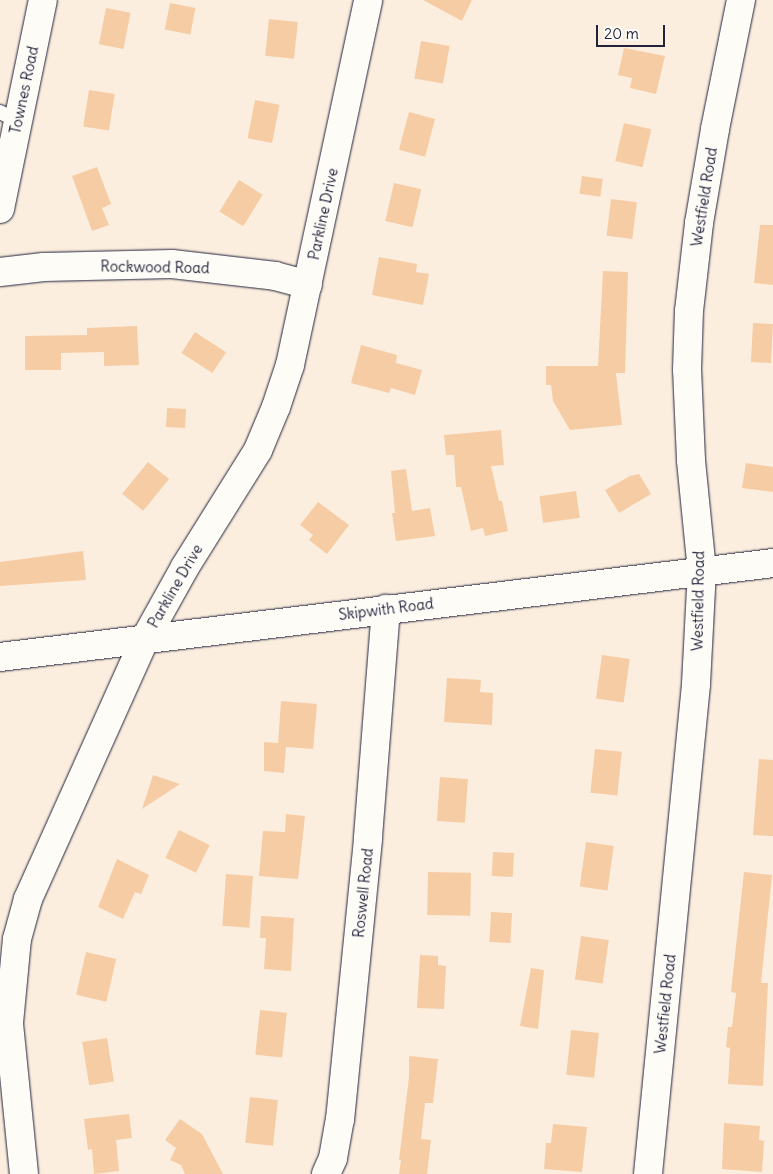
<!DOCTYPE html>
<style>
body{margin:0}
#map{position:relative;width:773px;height:1174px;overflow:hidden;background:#fbeede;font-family:Delius,sans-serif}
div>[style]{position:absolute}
.building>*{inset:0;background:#f6cca5;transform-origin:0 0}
.roads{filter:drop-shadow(0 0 1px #22223b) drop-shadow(0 0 1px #22223b)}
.service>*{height:14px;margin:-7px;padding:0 7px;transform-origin:7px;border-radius:7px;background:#fdfcf7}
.minor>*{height:28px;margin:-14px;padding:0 14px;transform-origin:14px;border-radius:14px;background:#fdfcf7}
.secondary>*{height:28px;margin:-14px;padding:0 14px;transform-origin:14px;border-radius:14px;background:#fdfcf7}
span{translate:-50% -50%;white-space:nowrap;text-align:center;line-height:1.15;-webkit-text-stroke:4px #fdfcf7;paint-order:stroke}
.street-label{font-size:15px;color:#22223b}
.scale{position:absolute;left:596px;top:25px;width:69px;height:22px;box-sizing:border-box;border:2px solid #22223b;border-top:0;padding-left:6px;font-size:15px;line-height:18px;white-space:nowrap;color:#22223b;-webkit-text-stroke:4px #fdfcf7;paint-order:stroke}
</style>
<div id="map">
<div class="building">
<div style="clip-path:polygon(423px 0,472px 0,462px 21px)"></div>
<div style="left:170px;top:3px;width:26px;height:27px;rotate:11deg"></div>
<div style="left:106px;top:8px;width:25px;height:37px;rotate:11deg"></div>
<div style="left:269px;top:19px;width:29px;height:37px;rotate:6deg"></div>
<div style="left:421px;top:41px;width:29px;height:38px;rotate:10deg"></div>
<div style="clip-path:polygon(624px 48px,665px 56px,656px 94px,630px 88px,632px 78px,618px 75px)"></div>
<div style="left:89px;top:90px;width:26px;height:37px;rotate:9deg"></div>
<div style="left:255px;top:100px;width:25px;height:39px;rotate:11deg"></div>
<div style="left:409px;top:112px;width:27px;height:39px;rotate:15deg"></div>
<div style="left:624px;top:123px;width:28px;height:39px;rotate:13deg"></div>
<div style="clip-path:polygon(97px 167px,111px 204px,102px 208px,109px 225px,92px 231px,72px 176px)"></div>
<div style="left:582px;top:176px;width:21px;height:18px;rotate:8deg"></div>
<div style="left:239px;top:180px;width:28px;height:37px;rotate:32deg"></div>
<div style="left:394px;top:183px;width:28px;height:39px;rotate:13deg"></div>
<div style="left:611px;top:199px;width:26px;height:37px;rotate:7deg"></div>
<div style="clip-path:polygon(760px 225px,773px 225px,773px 285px,754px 283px)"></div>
<div style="clip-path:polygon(379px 257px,417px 264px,416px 272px,429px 274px,423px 305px,372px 295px)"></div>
<div style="clip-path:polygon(603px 271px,628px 272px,625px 373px,616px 373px,622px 425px,570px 430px,553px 401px,551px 385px,546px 385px,546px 366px,598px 366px)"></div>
<div style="left:753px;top:323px;width:20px;height:39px;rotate:3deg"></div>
<div style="clip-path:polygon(137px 326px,139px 365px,104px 366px,104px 352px,61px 353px,61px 370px,25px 370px,25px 336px,87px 335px,87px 328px)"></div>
<div style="left:195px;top:332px;width:37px;height:25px;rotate:33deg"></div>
<div style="clip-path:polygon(361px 345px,397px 355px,396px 363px,422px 370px,415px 395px,391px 388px,389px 393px,351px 383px)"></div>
<div style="left:167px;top:408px;width:19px;height:19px;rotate:3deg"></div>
<div style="clip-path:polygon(501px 430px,504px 465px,491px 466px,499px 501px,502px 501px,508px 531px,485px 536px,483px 528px,471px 531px,461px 487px,456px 487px,454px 455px,446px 455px,444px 435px)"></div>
<div style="left:148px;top:462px;width:27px;height:41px;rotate:39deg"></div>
<div style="clip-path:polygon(746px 463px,773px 467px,773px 492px,742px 488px)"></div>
<div style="clip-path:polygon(406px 469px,412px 511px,430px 508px,435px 536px,396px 541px,392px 513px,395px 513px,391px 471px)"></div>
<div style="clip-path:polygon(639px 474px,651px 494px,619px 513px,605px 490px,630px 476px)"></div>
<div style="left:576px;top:491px;width:27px;height:37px;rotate:82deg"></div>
<div style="clip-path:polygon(318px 502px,349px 525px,327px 554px,309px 540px,313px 535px,300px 525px)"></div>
<div style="clip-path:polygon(83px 551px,86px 580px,0 586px,0 562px)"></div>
<div style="left:602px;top:655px;width:28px;height:44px;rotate:8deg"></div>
<div style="clip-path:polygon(447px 678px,481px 680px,480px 692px,493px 693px,492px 725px,444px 722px)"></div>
<div style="clip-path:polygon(281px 701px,317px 704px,313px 749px,286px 747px,284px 773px,264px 771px,264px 742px,278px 743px)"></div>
<div style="left:595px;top:749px;width:27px;height:44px;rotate:6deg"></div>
<div style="clip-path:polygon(759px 759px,773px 760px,773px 836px,753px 835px)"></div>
<div style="clip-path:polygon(153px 775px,180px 784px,142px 809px)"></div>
<div style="left:440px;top:777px;width:28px;height:44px;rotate:4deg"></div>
<div style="clip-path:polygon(286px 814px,305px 816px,298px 879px,259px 876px,263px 831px,285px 832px)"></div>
<div style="left:179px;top:830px;width:34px;height:31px;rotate:26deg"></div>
<div style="left:586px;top:842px;width:28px;height:45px;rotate:8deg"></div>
<div style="left:493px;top:852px;width:21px;height:24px;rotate:3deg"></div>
<div style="clip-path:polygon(117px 859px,149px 875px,141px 894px,135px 892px,123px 919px,98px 907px)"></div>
<div style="left:428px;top:872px;width:43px;height:43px;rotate:1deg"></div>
<div style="clip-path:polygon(744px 872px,772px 875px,761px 983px,768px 983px,763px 1086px,728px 1084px,730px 1048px,726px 1047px,728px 1027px,732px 1027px,736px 993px,731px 992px)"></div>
<div style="left:226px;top:874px;width:27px;height:52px;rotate:4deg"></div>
<div style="left:491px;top:912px;width:21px;height:30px;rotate:3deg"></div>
<div style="clip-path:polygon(261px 916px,294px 918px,291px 971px,264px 969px,266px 938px,260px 938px)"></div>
<div style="left:581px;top:936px;width:28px;height:44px;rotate:8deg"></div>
<div style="left:86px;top:952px;width:31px;height:44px;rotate:13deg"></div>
<div style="clip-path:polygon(420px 955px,438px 956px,438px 965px,446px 966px,444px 1009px,417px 1008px)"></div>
<div style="clip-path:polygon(531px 968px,544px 970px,538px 1029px,520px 1026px)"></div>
<div style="left:260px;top:1010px;width:27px;height:45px;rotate:6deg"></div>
<div style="left:571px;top:1030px;width:28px;height:45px;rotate:6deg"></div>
<div style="left:107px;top:1038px;width:44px;height:25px;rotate:81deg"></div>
<div style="clip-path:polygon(409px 1056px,438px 1059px,433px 1103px,425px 1103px,421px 1139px,431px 1140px,427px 1174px,399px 1174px,401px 1160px,399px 1160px,409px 1077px)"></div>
<div style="left:250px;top:1097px;width:28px;height:46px;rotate:6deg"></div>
<div style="clip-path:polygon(129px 1114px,132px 1138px,116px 1140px,119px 1171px,94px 1174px,92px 1149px,88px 1150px,84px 1119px)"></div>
<div style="clip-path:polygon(180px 1119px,202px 1134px,223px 1174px,185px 1174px,181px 1165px,170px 1160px,176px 1148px,165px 1140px)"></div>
<div style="clip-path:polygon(724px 1123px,760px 1126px,759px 1140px,764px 1141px,762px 1172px,722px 1169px)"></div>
<div style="clip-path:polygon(553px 1124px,587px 1127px,582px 1172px,544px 1169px,546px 1143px,551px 1143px)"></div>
</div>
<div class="roads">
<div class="service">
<div style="left:0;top:112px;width:20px;rotate:27deg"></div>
</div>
<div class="minor">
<div style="left:0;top:209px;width:213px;rotate:-78.4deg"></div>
<div style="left:0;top:272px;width:44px;rotate:-6.5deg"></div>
<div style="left:44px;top:267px;width:128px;rotate:-1.3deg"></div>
<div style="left:172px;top:264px;width:104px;rotate:6.6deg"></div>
<div style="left:275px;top:276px;width:34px;rotate:15deg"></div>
<div style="left:24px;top:1174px;width:152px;rotate:-95.7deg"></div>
<div style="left:9px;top:1023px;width:84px;rotate:-84.6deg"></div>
<div style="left:17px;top:939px;width:41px;rotate:-74.6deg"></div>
<div style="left:28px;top:899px;width:285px;rotate:-65.8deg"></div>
<div style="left:145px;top:639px;width:82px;rotate:-60.9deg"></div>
<div style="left:185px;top:567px;width:138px;rotate:-58deg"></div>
<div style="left:258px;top:450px;width:47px;rotate:-67.3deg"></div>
<div style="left:276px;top:407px;width:44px;rotate:-71.6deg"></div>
<div style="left:290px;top:365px;width:373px;rotate:-77.9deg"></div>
<div style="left:326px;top:1174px;width:17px;rotate:-66deg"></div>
<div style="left:333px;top:1158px;width:39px;rotate:-80deg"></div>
<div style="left:340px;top:1120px;width:284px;rotate:-84.3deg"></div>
<div style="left:368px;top:837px;width:229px;rotate:-85.5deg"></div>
<div style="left:648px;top:1174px;width:492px;rotate:-84.4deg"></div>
<div style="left:696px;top:684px;width:113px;rotate:-87deg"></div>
<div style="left:702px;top:571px;width:112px;rotate:-95.7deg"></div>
<div style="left:691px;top:460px;width:90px;rotate:-92.5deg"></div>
<div style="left:687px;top:370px;width:59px;rotate:-88.1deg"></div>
<div style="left:689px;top:311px;width:89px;rotate:-83.5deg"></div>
<div style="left:699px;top:223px;width:95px;rotate:-80.3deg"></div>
<div style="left:715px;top:129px;width:132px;rotate:-78.6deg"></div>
</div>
<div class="secondary">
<div style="left:0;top:657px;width:779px;rotate:-6.93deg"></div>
</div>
</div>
<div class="street-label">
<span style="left:24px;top:90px;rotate:-78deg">Townes Road</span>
<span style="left:704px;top:197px;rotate:-81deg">Westfield Road</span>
<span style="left:323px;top:214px;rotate:-78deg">Parkline Drive</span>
<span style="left:155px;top:267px;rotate:1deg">Rockwood Road</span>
<span style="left:175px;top:586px;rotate:-60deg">Parkline Drive</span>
<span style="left:698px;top:601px;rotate:-89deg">Westfield Road</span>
<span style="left:386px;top:609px;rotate:-7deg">Skipwith Road</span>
<span style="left:363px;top:893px;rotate:-84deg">Roswell Road</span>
<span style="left:665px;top:1004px;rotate:-84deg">Westfield Road</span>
</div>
<div class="scale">20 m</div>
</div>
